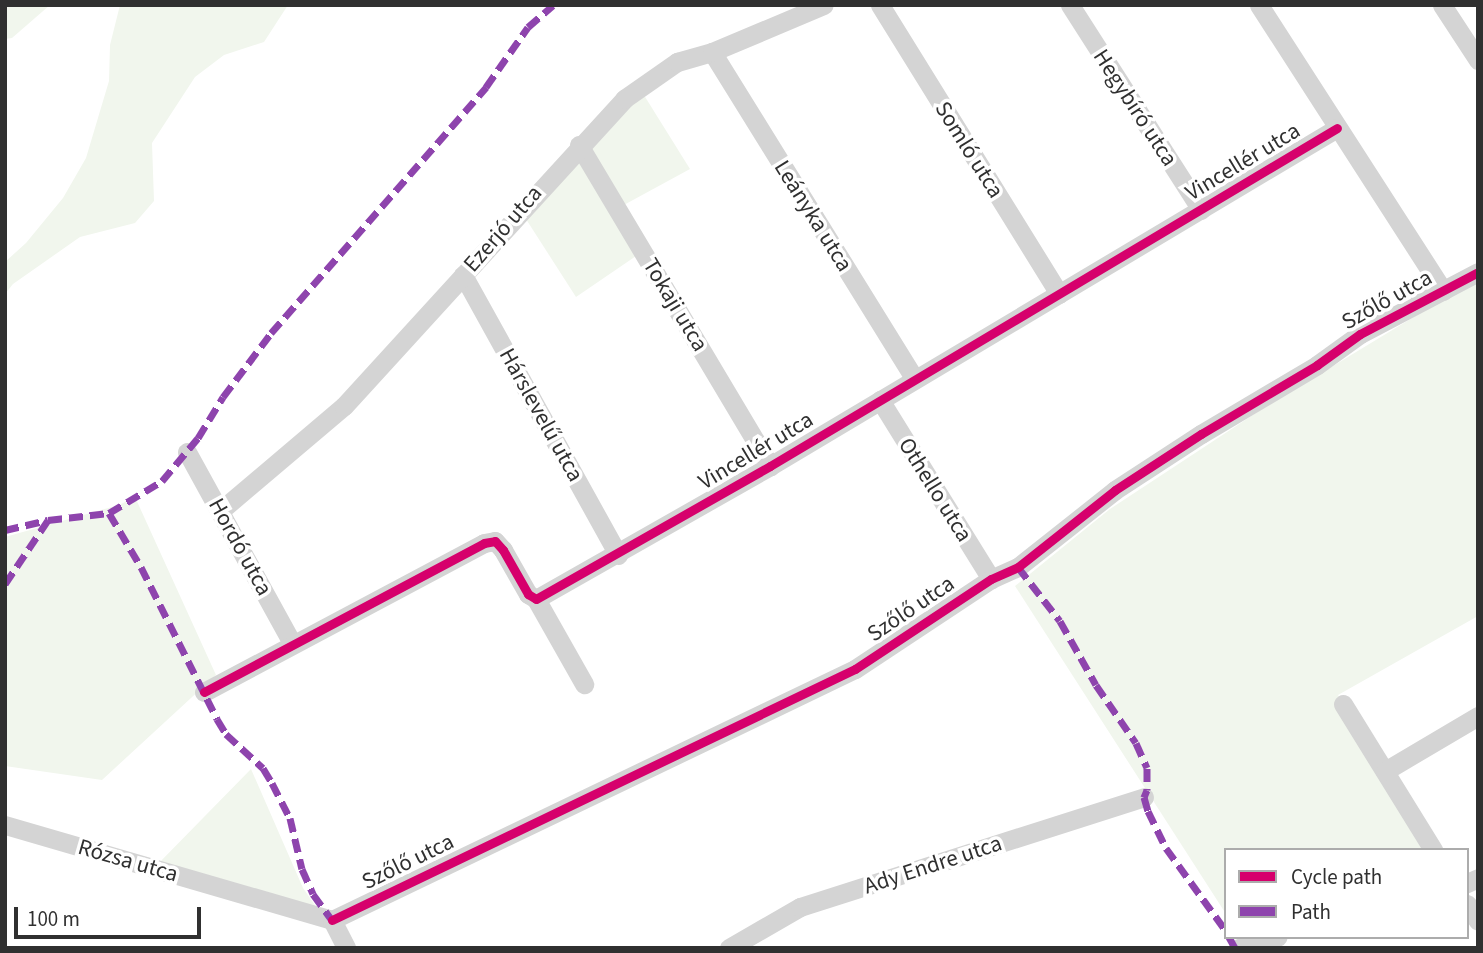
<!DOCTYPE html>
<meta charset="utf-8">
<style>
body{margin:0}
#map{position:relative;width:1483px;height:953px;overflow:hidden;background:#fff;font-family:"Source Sans 3",sans-serif}
div>[style]{position:absolute}
.green>*{inset:0;background:#f1f6ed}
.minor>*{height:19px;margin:-9.5px;padding:0 9.5px;transform-origin:9.5px;border-radius:9.5px;background:#d4d4d4}
.quiet>*{height:7px;margin-top:-3.5px;transform-origin:0;background:repeating-linear-gradient(90deg,#8e44ad 0 14px,transparent 0 21px)}
.cycleway>*{height:9px;margin:-4.5px;padding:0 4.5px;transform-origin:4.5px;border-radius:4.5px;background:#d6006c}
span{translate:-50% -50%;white-space:nowrap;text-align:center;line-height:1.15;-webkit-text-stroke:7px #fff;paint-order:stroke}
.street-label{font-size:23px;color:#303030}
.frame{position:absolute;inset:0;border:7px solid #303030;pointer-events:none}
.legend{position:absolute;left:1224px;top:848px;width:245px;height:91px;box-sizing:border-box;background:#fff;border:2px solid #acacac;margin:0;padding:9px 12px;list-style:none;font-size:21px;color:#303030}
.legend li{display:flex;align-items:center;gap:14px;height:35px}
.legend b{width:35px;border:2px solid #acacac}
.scale{position:absolute;left:14px;top:907px;width:187px;height:32px;box-sizing:border-box;border:4px solid #303030;border-top:0;padding-left:9px;font-size:21px;line-height:24px;white-space:nowrap;color:#303030;-webkit-text-stroke:5px #fff;paint-order:stroke}
</style>
<div id="map">
<div class="green">
<div style="clip-path:polygon(5px 5px,50px 5px,12px 38px,5px 39px)"></div>
<div style="clip-path:polygon(120px 5px,288px 5px,264px 42px,224px 55px,195px 77px,152px 143px,154px 201px,135px 223px,80px 237px,13px 284px,5px 294px,5px 262px,26px 243px,63px 198px,86px 158px,109px 81px,110px 45px)"></div>
<div style="clip-path:polygon(642px 92px,690px 169px,622px 206px,585px 145px)"></div>
<div style="clip-path:polygon(579px 152px,639px 254px,576px 297px,524px 216px)"></div>
<div style="clip-path:polygon(1478px 278px,1478px 616px,1338px 695px,1423px 850px,1226px 850px,1226px 914px,1015px 586px,1110px 509px,1262px 409px)"></div>
<div style="clip-path:polygon(135px 497px,216px 675px,102px 780px,5px 766px,5px 537px,119px 505px)"></div>
<div style="clip-path:polygon(251px 769px,303px 888px,324px 918px,155px 867px)"></div>
</div>
<div class="minor">
<div style="left:880px;top:5px;width:340px;rotate:58.2deg"></div>
<div style="left:1070px;top:5px;width:243px;rotate:57.4deg"></div>
<div style="left:1259px;top:5px;width:340px;rotate:57.2deg"></div>
<div style="left:1442px;top:5px;width:66px;rotate:56.8deg"></div>
<div style="left:712px;top:52px;width:385px;rotate:58.2deg"></div>
<div style="left:579px;top:145px;width:374px;rotate:59.2deg"></div>
<div style="left:463px;top:275px;width:320px;rotate:61deg"></div>
<div style="left:880px;top:400px;width:211px;rotate:58.2deg"></div>
<div style="left:187px;top:452px;width:218px;rotate:61.2deg"></div>
<div style="left:220px;top:511px;width:162px;rotate:-40.3deg"></div>
<div style="left:344px;top:406px;width:416px;rotate:-47.6deg"></div>
<div style="left:624px;top:99px;width:65px;rotate:-34.9deg"></div>
<div style="left:677px;top:62px;width:36px;rotate:-16deg"></div>
<div style="left:712px;top:52px;width:121px;rotate:-22.8deg"></div>
<div style="left:536px;top:599px;width:98px;rotate:60.5deg"></div>
<div style="left:204px;top:692px;width:317px;rotate:-28deg"></div>
<div style="left:484px;top:543px;width:11px;rotate:-10deg"></div>
<div style="left:495px;top:541px;width:12px;rotate:48deg"></div>
<div style="left:503px;top:550px;width:51px;rotate:60.4deg"></div>
<div style="left:528px;top:594px;width:9px;rotate:32deg"></div>
<div style="left:536px;top:599px;width:269px;rotate:-29.6deg"></div>
<div style="left:770px;top:466px;width:660px;rotate:-30.8deg"></div>
<div style="left:1343px;top:704px;width:172px;rotate:58.3deg"></div>
<div style="left:1385px;top:771px;width:108px;rotate:-30.6deg"></div>
<div style="left:5px;top:825px;width:341px;rotate:16.2deg"></div>
<div style="left:1467px;top:883px;width:12px;rotate:-24deg"></div>
<div style="left:1467px;top:904px;width:20px;rotate:57deg"></div>
<div style="left:332px;top:920px;width:580px;rotate:-25.64deg"></div>
<div style="left:855px;top:669px;width:163px;rotate:-33.5deg"></div>
<div style="left:991px;top:579px;width:30px;rotate:-24deg"></div>
<div style="left:1018px;top:567px;width:124px;rotate:-38.4deg"></div>
<div style="left:1115px;top:490px;width:103px;rotate:-33.1deg"></div>
<div style="left:1201px;top:434px;width:135px;rotate:-30.7deg"></div>
<div style="left:1317px;top:365px;width:53px;rotate:-35.8deg"></div>
<div style="left:1360px;top:334px;width:133px;rotate:-27.7deg"></div>
<div style="left:332px;top:920px;width:31px;rotate:63deg"></div>
<div style="left:729px;top:948px;width:82px;rotate:-30deg"></div>
<div style="left:800px;top:907px;width:361px;rotate:-17.7deg"></div>
<div style="left:1239px;top:948px;width:40px;rotate:-16deg"></div>
</div>
<div class="quiet">
<div style="left:109px;top:513px;width:63px;rotate:59.3deg"></div>
<div style="left:141px;top:567px;width:170px;rotate:63.4deg"></div>
<div style="left:217px;top:719px;width:17px;rotate:59deg"></div>
<div style="left:226px;top:734px;width:50px;rotate:42.6deg"></div>
<div style="left:263px;top:768px;width:17px;rotate:59deg"></div>
<div style="left:272px;top:783px;width:39px;rotate:63deg"></div>
<div style="left:290px;top:818px;width:52px;rotate:76.8deg"></div>
<div style="left:302px;top:869px;width:27px;rotate:66deg"></div>
<div style="left:313px;top:894px;width:32px;rotate:54deg"></div>
<div style="left:5px;top:530px;width:44px;rotate:-13.1deg"></div>
<div style="left:1018px;top:567px;width:68px;rotate:52.1deg"></div>
<div style="left:1060px;top:621px;width:73px;rotate:60.6deg"></div>
<div style="left:1096px;top:685px;width:70px;rotate:55.4deg"></div>
<div style="left:1136px;top:743px;width:27px;rotate:66deg"></div>
<div style="left:1147px;top:768px;width:22px;rotate:90deg"></div>
<div style="left:1147px;top:790px;width:8px;rotate:113deg"></div>
<div style="left:1144px;top:797px;width:15px;rotate:74deg"></div>
<div style="left:1148px;top:811px;width:41px;rotate:64.1deg"></div>
<div style="left:1166px;top:848px;width:102px;rotate:54.1deg"></div>
<div style="left:5px;top:584px;width:77px;rotate:-56.1deg"></div>
<div style="left:48px;top:520px;width:61px;rotate:-6.5deg"></div>
<div style="left:109px;top:513px;width:62px;rotate:-31.1deg"></div>
<div style="left:162px;top:481px;width:56px;rotate:-50.1deg"></div>
<div style="left:198px;top:438px;width:48px;rotate:-58.6deg"></div>
<div style="left:223px;top:397px;width:80px;rotate:-53.1deg"></div>
<div style="left:271px;top:333px;width:327px;rotate:-48.8deg"></div>
<div style="left:486px;top:87px;width:73px;rotate:-55deg"></div>
<div style="left:528px;top:27px;width:33px;rotate:-41deg"></div>
<div style="left:1229px;top:937px;width:13px;rotate:61deg"></div>
</div>
<div class="cycleway">
<div style="left:204px;top:692px;width:317px;rotate:-28deg"></div>
<div style="left:484px;top:543px;width:11px;rotate:-10deg"></div>
<div style="left:495px;top:541px;width:12px;rotate:48deg"></div>
<div style="left:503px;top:550px;width:51px;rotate:60.4deg"></div>
<div style="left:528px;top:594px;width:9px;rotate:32deg"></div>
<div style="left:536px;top:599px;width:269px;rotate:-29.6deg"></div>
<div style="left:770px;top:466px;width:660px;rotate:-30.8deg"></div>
<div style="left:332px;top:920px;width:580px;rotate:-25.64deg"></div>
<div style="left:855px;top:669px;width:163px;rotate:-33.5deg"></div>
<div style="left:991px;top:579px;width:30px;rotate:-24deg"></div>
<div style="left:1018px;top:567px;width:124px;rotate:-38.4deg"></div>
<div style="left:1115px;top:490px;width:103px;rotate:-33.1deg"></div>
<div style="left:1201px;top:434px;width:135px;rotate:-30.7deg"></div>
<div style="left:1317px;top:365px;width:53px;rotate:-35.8deg"></div>
<div style="left:1360px;top:334px;width:133px;rotate:-27.7deg"></div>
</div>
<div class="street-label">
<span style="left:1135px;top:108px;rotate:57deg">Hegybíró utca</span>
<span style="left:969px;top:150px;rotate:58deg">Somló utca</span>
<span style="left:1243px;top:162px;rotate:-31deg">Vincellér utca</span>
<span style="left:813px;top:216px;rotate:58deg">Leányka utca</span>
<span style="left:503px;top:229px;rotate:-49deg">Ezerjó utca</span>
<span style="left:1387px;top:300px;rotate:-29deg">Szőlő utca</span>
<span style="left:675px;top:305px;rotate:59deg">Tokaji utca</span>
<span style="left:541px;top:415px;rotate:61deg">Hárslevelű utca</span>
<span style="left:756px;top:451px;rotate:-31deg">Vincellér utca</span>
<span style="left:935px;top:490px;rotate:58deg">Othello utca</span>
<span style="left:240px;top:547px;rotate:61deg">Hordó utca</span>
<span style="left:911px;top:609px;rotate:-34deg">Szőlő utca</span>
<span style="left:128px;top:861px;rotate:16deg">Rózsa utca</span>
<span style="left:408px;top:862px;rotate:-26deg">Szőlő utca</span>
<span style="left:933px;top:865px;rotate:-18deg">Ady Endre utca</span>
</div>
<div class="frame"></div>
<ul class="legend">
<li><b style="height:9px;background:#d6006c"></b>Cycle path</li>
<li><b style="height:9px;background:#8e44ad"></b>Path</li>
</ul>
<div class="scale">100 m</div>
</div>
